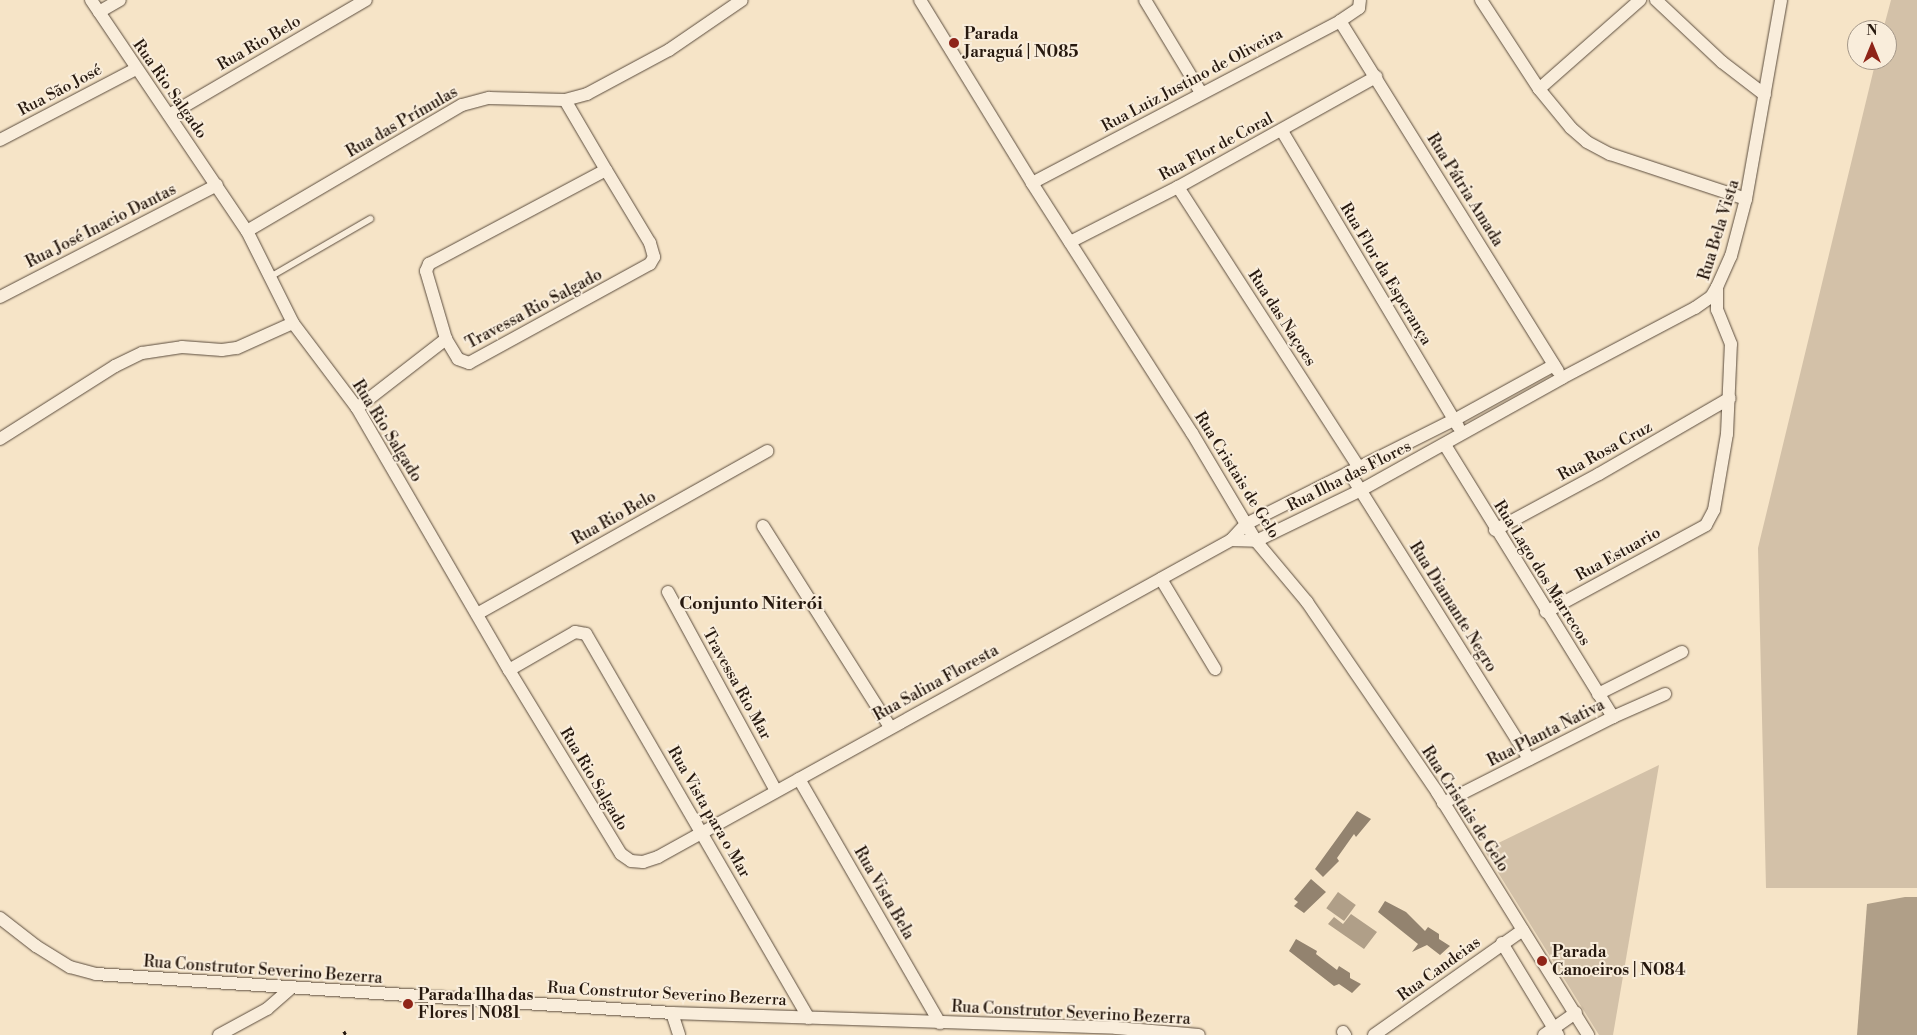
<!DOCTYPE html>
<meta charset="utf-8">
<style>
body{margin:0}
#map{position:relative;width:1917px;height:1035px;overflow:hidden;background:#f6e4c7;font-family:"Libre Bodoni",serif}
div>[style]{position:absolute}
.green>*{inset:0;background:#d3c1a8}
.water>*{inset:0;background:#b09f88;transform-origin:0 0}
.building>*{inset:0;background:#93836f}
.path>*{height:2.5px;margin-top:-1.25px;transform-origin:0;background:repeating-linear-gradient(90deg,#27190f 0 4px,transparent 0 6.5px)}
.roads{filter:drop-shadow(0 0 1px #5b4c3d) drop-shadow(0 0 1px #5b4c3d)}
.service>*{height:6px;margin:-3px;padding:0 3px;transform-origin:3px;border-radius:3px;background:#f9eddb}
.minor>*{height:12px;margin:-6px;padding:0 6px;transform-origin:6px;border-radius:6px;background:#f9eddb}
.dots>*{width:14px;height:14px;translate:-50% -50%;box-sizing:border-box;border:2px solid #f9eddb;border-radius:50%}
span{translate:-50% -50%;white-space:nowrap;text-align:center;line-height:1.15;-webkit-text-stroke:4px #f9eddb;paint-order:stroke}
.poi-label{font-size:16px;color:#27190f;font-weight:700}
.left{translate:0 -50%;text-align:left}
.street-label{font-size:16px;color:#27190f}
.neighbourhood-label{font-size:18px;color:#27190f;font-weight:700}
.north{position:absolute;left:1847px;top:20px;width:50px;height:50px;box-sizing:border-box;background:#f9eddb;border:1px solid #a59889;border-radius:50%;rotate:0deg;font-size:14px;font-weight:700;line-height:20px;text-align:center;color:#27190f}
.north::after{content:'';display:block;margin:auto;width:18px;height:22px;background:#8f2418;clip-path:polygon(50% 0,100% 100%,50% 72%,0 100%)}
</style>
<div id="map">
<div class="green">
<div style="clip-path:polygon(1891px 0,1917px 0,1917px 888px,1766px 888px,1758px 548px,1876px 60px,1887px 60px,1887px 30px,1883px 30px)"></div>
<div style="clip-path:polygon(1659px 765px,1613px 1035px,1599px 1035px,1484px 850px)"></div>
</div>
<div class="water">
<div style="left:1338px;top:892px;width:22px;height:20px;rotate:36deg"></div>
<div style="clip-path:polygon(1905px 897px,1917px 897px,1917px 1035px,1857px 1035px,1867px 904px)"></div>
<div style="clip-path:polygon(1351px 914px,1377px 932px,1364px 949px,1328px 924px,1334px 917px,1343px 924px)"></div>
</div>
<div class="building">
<div style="clip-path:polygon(1357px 811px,1371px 819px,1356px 837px,1354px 834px,1337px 858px,1339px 861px,1323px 877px,1315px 869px)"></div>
<div style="clip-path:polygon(1311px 879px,1326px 892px,1304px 913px,1294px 906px,1298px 902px,1294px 899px)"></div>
<div style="clip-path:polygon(1385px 901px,1406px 912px,1425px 931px,1428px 927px,1439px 934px,1439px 939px,1450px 946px,1440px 955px,1427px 945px,1412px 952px,1418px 944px,1378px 912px)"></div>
<div style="clip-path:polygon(1296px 939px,1317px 951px,1316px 954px,1337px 970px,1339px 966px,1350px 973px,1350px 978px,1361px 984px,1352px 993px,1339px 984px,1334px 986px,1289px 951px)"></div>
</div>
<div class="path">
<div style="left:344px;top:1031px;width:4px;rotate:63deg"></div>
</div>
<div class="roads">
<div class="service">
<div style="left:270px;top:277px;width:116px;rotate:-30.1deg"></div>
</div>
<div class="minor">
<div style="left:91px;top:0;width:279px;rotate:56deg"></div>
<div style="left:247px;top:231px;width:103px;rotate:63.4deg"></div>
<div style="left:293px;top:323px;width:106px;rotate:53deg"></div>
<div style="left:357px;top:408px;width:303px;rotate:59.9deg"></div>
<div style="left:509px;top:670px;width:215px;rotate:58.7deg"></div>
<div style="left:621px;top:854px;width:12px;rotate:35deg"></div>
<div style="left:631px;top:861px;width:12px;rotate:5deg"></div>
<div style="left:643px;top:862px;width:16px;rotate:-18deg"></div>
<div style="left:658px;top:857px;width:655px;rotate:-28.95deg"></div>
<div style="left:1231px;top:540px;width:22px;rotate:-47deg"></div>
<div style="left:1246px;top:524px;width:233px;rotate:-26.6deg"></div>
<div style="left:1454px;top:420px;width:114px;rotate:-28.8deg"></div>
<div style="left:920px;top:0;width:215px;rotate:58.5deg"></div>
<div style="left:1032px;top:183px;width:297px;rotate:57.4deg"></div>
<div style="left:1192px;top:433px;width:126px;rotate:59.3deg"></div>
<div style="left:1256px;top:541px;width:80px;rotate:50.1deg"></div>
<div style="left:1307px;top:602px;width:230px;rotate:55.6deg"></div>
<div style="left:1437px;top:792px;width:286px;rotate:58.1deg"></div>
<div style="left:1145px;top:0;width:109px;rotate:58.9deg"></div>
<div style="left:1481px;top:0;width:106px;rotate:56.9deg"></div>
<div style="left:1539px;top:89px;width:50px;rotate:50.6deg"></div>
<div style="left:1571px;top:128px;width:21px;rotate:41deg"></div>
<div style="left:1587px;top:142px;width:26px;rotate:28deg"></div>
<div style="left:1610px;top:154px;width:143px;rotate:18.3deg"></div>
<div style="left:1656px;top:0;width:91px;rotate:43.2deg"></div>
<div style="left:1722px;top:62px;width:54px;rotate:37.5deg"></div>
<div style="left:99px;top:12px;width:24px;rotate:-30deg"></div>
<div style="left:1340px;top:21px;width:412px;rotate:58.1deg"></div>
<div style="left:1539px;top:89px;width:135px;rotate:-41.4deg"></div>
<div style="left:169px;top:115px;width:228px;rotate:-30.3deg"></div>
<div style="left:1282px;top:131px;width:344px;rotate:59.2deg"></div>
<div style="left:0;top:140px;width:153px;rotate:-27.6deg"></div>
<div style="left:1032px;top:183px;width:348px;rotate:-27.7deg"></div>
<div style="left:1340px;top:21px;width:23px;rotate:-34deg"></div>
<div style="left:1359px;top:8px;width:8px;rotate:-83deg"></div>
<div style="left:1178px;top:187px;width:332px;rotate:57.2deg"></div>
<div style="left:247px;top:231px;width:249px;rotate:-30.4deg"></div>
<div style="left:462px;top:105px;width:28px;rotate:-15deg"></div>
<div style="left:489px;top:98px;width:76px;rotate:1.5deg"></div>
<div style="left:565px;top:100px;width:23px;rotate:-15deg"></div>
<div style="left:587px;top:94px;width:93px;rotate:-28.2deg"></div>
<div style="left:669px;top:50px;width:88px;rotate:-34.4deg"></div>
<div style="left:1070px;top:242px;width:121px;rotate:-27deg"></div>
<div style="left:1178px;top:187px;width:227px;rotate:-29.1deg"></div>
<div style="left:0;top:297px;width:244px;rotate:-27.3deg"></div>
<div style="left:446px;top:339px;width:71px;rotate:-106.4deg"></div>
<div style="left:426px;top:271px;width:8px;rotate:-67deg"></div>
<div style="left:429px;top:264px;width:200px;rotate:-28deg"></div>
<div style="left:606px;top:170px;width:81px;rotate:-120.4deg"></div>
<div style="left:357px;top:408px;width:113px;rotate:-37.8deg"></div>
<div style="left:446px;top:339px;width:23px;rotate:59deg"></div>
<div style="left:458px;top:359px;width:12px;rotate:20deg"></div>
<div style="left:469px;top:363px;width:206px;rotate:-28.7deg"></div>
<div style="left:650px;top:264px;width:8px;rotate:-60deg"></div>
<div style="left:654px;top:257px;width:15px;rotate:-106deg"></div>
<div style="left:650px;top:243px;width:85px;rotate:-121.1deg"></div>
<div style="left:0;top:439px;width:136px;rotate:-32.4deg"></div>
<div style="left:115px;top:366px;width:30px;rotate:-26deg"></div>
<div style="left:142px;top:353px;width:40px;rotate:-8.5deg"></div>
<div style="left:182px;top:347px;width:40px;rotate:4.3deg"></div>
<div style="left:222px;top:350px;width:15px;rotate:-8deg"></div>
<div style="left:237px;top:348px;width:61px;rotate:-24.1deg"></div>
<div style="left:1445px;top:445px;width:320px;rotate:58.3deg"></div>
<div style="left:1349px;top:472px;width:339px;rotate:57.9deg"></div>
<div style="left:763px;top:526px;width:238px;rotate:57.7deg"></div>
<div style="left:1495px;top:530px;width:118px;rotate:-28.3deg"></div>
<div style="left:1599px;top:474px;width:151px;rotate:-30.1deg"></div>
<div style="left:1231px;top:540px;width:25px;rotate:2deg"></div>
<div style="left:1256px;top:541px;width:117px;rotate:-25.9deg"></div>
<div style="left:1361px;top:490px;width:230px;rotate:-29.1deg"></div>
<div style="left:1562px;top:378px;width:150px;rotate:-27.8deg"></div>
<div style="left:1695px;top:308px;width:19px;rotate:-35deg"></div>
<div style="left:1711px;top:297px;width:12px;rotate:-59deg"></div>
<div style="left:1161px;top:579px;width:105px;rotate:59deg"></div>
<div style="left:668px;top:592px;width:226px;rotate:61.5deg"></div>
<div style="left:1546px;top:612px;width:182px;rotate:-28.5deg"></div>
<div style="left:1706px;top:525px;width:17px;rotate:-62deg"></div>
<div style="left:1714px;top:510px;width:77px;rotate:-80.3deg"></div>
<div style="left:1727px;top:434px;width:90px;rotate:-87.5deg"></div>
<div style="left:1731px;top:344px;width:37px;rotate:-112deg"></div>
<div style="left:1717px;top:310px;width:23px;rotate:-90deg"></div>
<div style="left:1717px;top:287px;width:34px;rotate:-66deg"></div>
<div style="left:1731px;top:256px;width:59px;rotate:-75.3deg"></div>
<div style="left:1746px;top:199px;width:202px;rotate:-80deg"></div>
<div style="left:477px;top:614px;width:333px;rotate:-29.3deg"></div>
<div style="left:509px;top:670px;width:76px;rotate:-29.9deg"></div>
<div style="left:575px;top:632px;width:11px;rotate:10deg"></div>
<div style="left:586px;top:634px;width:444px;rotate:59.9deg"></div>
<div style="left:1598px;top:694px;width:94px;rotate:-26.6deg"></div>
<div style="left:799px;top:779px;width:282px;rotate:60deg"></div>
<div style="left:1443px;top:803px;width:191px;rotate:-26.8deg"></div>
<div style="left:1613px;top:717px;width:57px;rotate:-23.9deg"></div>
<div style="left:0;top:918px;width:46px;rotate:37.9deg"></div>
<div style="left:36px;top:946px;width:40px;rotate:32deg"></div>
<div style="left:70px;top:967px;width:27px;rotate:15deg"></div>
<div style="left:96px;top:974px;width:577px;rotate:3.87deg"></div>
<div style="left:672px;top:1013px;width:444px;rotate:1.9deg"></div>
<div style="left:1116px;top:1028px;width:83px;rotate:4.8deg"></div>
<div style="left:1502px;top:943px;width:108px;rotate:58.7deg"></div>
<div style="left:672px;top:1013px;width:23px;rotate:72deg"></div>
<div style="left:1343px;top:1032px;width:4px;rotate:56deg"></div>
<div style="left:219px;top:1035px;width:55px;rotate:-28.4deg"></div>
<div style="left:267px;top:1009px;width:30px;rotate:-41deg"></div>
<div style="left:1374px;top:1035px;width:182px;rotate:-35.2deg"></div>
<div style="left:1544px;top:1035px;width:39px;rotate:-35deg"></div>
</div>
</div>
<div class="dots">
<div style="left:954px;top:43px;background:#8f2418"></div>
<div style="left:1542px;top:961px;background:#8f2418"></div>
<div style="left:408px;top:1004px;background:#8f2418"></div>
</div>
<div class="poi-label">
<span class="left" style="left:964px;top:43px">Parada<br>Jaraguá | N085</span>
<span class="left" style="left:1552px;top:961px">Parada<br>Canoeiros | N084</span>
<span class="left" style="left:418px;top:1004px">Parada Ilha das<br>Flores | N081</span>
</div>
<div class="street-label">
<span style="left:259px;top:43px;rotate:-30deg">Rua Rio Belo</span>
<span style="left:1192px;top:80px;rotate:-28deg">Rua Luiz Justino de Oliveira</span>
<span style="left:170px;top:89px;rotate:55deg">Rua Rio Salgado</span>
<span style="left:60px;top:90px;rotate:-28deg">Rua São José</span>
<span style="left:402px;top:122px;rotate:-30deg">Rua das Prímulas</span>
<span style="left:1216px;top:147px;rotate:-28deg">Rua Flor de Coral</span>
<span style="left:1465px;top:190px;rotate:58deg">Rua Pátria Amada</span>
<span style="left:101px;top:226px;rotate:-27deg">Rua José Inacio Dantas</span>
<span style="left:1719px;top:230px;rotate:-73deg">Rua Bela Vista</span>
<span style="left:1386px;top:274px;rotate:59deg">Rua Flor da Esperança</span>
<span style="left:534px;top:309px;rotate:-28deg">Travessa Rio Salgado</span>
<span style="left:1282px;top:318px;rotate:57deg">Rua das Naçoes</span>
<span style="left:387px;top:431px;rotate:58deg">Rua Rio Salgado</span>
<span style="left:1605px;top:451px;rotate:-29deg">Rua Rosa Cruz</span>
<span style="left:1237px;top:475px;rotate:58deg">Rua Cristais de Gelo</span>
<span style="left:1349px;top:476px;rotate:-27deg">Rua Ilha das Flores</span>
<span style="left:614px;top:518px;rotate:-29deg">Rua Rio Belo</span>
<span style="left:1618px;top:554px;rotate:-29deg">Rua Estuario</span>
<span style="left:1542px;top:573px;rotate:58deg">Rua Lago dos Marrecos</span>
<span style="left:1453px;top:607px;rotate:58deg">Rua Diamante Negro</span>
<span style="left:936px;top:683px;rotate:-29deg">Rua Salina Floresta</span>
<span style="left:737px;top:684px;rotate:61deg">Travessa Rio Mar</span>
<span style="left:1546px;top:733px;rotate:-27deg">Rua Planta Nativa</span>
<span style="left:594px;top:779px;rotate:59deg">Rua Rio Salgado</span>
<span style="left:1465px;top:809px;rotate:57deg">Rua Cristais de Gelo</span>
<span style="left:709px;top:812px;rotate:60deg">Rua Vista para o Mar</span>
<span style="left:884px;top:893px;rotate:60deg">Rua Vista Bela</span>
<span style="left:1439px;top:969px;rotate:-36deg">Rua Candeias</span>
<span style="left:263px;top:970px;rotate:4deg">Rua Construtor Severino Bezerra</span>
<span style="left:667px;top:994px;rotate:3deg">Rua Construtor Severino Bezerra</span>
<span style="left:1071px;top:1013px;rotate:3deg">Rua Construtor Severino Bezerra</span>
</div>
<div class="neighbourhood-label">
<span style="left:751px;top:604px">Conjunto Niterói</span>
</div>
<div class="north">N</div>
</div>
